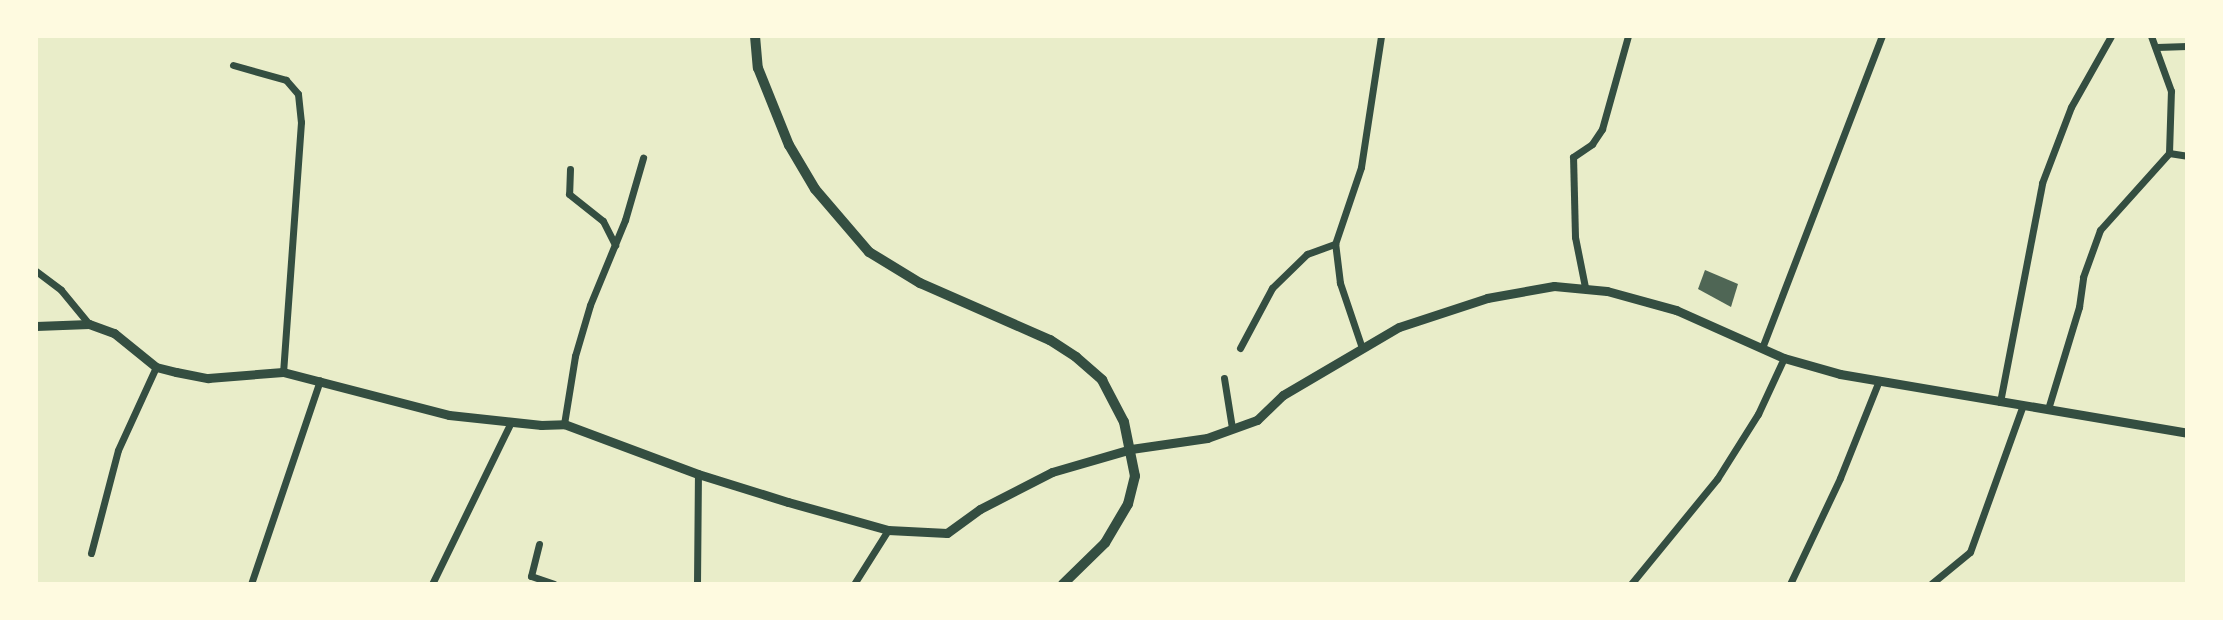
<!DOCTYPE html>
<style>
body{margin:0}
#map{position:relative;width:2223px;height:620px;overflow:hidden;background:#e9edc9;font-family:Cabin,sans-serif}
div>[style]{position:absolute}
.building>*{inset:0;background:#4f6655}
.minor>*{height:7px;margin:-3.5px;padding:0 3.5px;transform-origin:3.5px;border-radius:3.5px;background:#344e41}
.tertiary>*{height:9px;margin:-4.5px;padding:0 4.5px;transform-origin:4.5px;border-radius:4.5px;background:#344e41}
.secondary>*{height:10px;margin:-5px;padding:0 5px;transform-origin:5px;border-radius:5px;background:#344e41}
span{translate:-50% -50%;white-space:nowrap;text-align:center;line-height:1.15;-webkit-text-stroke:7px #fefae0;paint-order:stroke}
.frame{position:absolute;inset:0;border:38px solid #fefae0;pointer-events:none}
</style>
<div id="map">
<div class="building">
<div style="clip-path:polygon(1705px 270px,1738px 284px,1731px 307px,1698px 289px)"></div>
</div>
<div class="minor">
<div style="left:2157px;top:47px;width:30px;rotate:-2deg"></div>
<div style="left:233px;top:65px;width:55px;rotate:15.8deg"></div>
<div style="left:286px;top:80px;width:18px;rotate:49deg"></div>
<div style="left:298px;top:94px;width:28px;rotate:84deg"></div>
<div style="left:301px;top:122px;width:251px;rotate:94.1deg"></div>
<div style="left:2169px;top:153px;width:18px;rotate:9deg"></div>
<div style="left:570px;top:169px;width:25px;rotate:92deg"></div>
<div style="left:569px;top:194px;width:43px;rotate:38.5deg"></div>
<div style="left:603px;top:221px;width:27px;rotate:63deg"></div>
<div style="left:36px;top:271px;width:31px;rotate:37deg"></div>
<div style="left:61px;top:290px;width:44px;rotate:50.5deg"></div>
<div style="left:1585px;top:287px;width:51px;rotate:-101.3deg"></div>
<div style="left:1575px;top:237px;width:80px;rotate:-91.4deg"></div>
<div style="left:1573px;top:157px;width:23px;rotate:-34deg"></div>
<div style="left:1592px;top:144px;width:18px;rotate:-56deg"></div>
<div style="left:1602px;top:129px;width:97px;rotate:-74.4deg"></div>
<div style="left:1240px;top:348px;width:68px;rotate:-61.9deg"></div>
<div style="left:1272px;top:288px;width:49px;rotate:-44.2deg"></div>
<div style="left:1307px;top:254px;width:30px;rotate:-20deg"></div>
<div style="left:1362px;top:348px;width:69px;rotate:-108.7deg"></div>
<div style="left:1340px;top:283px;width:39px;rotate:-97deg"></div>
<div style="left:1335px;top:244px;width:81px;rotate:-71.3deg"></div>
<div style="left:1361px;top:167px;width:133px;rotate:-81.3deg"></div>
<div style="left:1762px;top:348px;width:334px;rotate:-69deg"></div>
<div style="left:1224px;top:378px;width:51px;rotate:80.9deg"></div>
<div style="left:2000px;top:402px;width:223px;rotate:-79.1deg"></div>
<div style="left:2042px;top:183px;width:81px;rotate:-69.1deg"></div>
<div style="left:2071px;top:107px;width:81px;rotate:-60.6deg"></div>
<div style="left:2048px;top:409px;width:107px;rotate:-73.1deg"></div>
<div style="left:2079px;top:307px;width:30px;rotate:-82deg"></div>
<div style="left:2083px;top:277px;width:50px;rotate:-70.1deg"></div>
<div style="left:2100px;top:230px;width:103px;rotate:-48.1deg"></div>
<div style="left:2169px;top:153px;width:62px;rotate:-88.2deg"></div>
<div style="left:2171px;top:91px;width:59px;rotate:-110deg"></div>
<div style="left:564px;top:424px;width:69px;rotate:-80.8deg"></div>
<div style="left:575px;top:356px;width:53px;rotate:-73.6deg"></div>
<div style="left:590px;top:305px;width:92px;rotate:-67.6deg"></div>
<div style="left:625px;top:220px;width:65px;rotate:-73.8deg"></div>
<div style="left:539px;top:544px;width:33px;rotate:104deg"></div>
<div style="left:531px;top:576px;width:24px;rotate:19deg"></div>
<div style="left:91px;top:553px;width:106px;rotate:-75.3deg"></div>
<div style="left:118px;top:450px;width:91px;rotate:-65.4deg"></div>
<div style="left:251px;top:584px;width:215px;rotate:-71.3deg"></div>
<div style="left:432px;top:584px;width:180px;rotate:-64deg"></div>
<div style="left:697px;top:584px;width:110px;rotate:-89.5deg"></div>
<div style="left:854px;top:584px;width:64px;rotate:-57.8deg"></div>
<div style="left:1631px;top:584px;width:136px;rotate:-50.7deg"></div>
<div style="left:1717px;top:479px;width:77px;rotate:-57.8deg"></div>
<div style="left:1758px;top:414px;width:62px;rotate:-65.1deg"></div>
<div style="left:1790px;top:584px;width:117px;rotate:-64.7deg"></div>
<div style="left:1840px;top:478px;width:102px;rotate:-68.2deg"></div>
<div style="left:1931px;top:584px;width:50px;rotate:-39.4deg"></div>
<div style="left:1970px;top:552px;width:156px;rotate:-70.2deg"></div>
</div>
<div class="tertiary">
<div style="left:36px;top:326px;width:53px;rotate:-2.2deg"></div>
<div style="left:89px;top:324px;width:27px;rotate:20deg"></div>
<div style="left:114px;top:333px;width:54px;rotate:39deg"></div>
<div style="left:156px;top:367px;width:21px;rotate:14deg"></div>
<div style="left:176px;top:372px;width:33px;rotate:11deg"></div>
<div style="left:208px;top:378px;width:75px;rotate:-4.6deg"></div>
<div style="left:283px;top:372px;width:171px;rotate:14.5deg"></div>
<div style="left:449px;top:415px;width:93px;rotate:6.2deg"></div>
<div style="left:541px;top:425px;width:23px;rotate:-2deg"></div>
<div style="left:564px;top:424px;width:143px;rotate:20.5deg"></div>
<div style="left:698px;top:474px;width:94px;rotate:17.3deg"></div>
<div style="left:788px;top:502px;width:104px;rotate:15.6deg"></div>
<div style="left:888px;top:530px;width:59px;rotate:2.9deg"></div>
<div style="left:947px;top:533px;width:41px;rotate:-36deg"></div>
<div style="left:980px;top:509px;width:81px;rotate:-27.2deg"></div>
<div style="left:1052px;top:472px;width:82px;rotate:-16.2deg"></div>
<div style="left:1131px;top:449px;width:77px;rotate:-8.2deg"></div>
<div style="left:1207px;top:438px;width:53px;rotate:-19.8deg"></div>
<div style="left:1257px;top:420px;width:36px;rotate:-44deg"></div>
<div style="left:1283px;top:395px;width:134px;rotate:-30.4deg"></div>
<div style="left:1399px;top:327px;width:93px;rotate:-18.2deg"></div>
<div style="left:1487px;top:298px;width:68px;rotate:-10.2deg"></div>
<div style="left:1554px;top:286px;width:53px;rotate:5.4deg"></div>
<div style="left:1607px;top:291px;width:72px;rotate:15.4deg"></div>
<div style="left:1676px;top:310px;width:118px;rotate:24deg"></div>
<div style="left:1784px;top:358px;width:58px;rotate:15.9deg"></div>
<div style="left:1840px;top:374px;width:352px;rotate:9.6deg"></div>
</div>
<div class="secondary">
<div style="left:755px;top:36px;width:32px;rotate:85deg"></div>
<div style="left:758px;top:68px;width:83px;rotate:68.1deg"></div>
<div style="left:789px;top:145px;width:51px;rotate:59.4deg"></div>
<div style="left:815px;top:189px;width:83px;rotate:49.4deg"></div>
<div style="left:869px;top:252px;width:60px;rotate:31.3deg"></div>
<div style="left:920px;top:283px;width:142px;rotate:23.7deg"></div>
<div style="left:1050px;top:340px;width:31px;rotate:33deg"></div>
<div style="left:1076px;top:357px;width:35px;rotate:41deg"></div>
<div style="left:1102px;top:380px;width:47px;rotate:62.4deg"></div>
<div style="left:1124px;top:422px;width:55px;rotate:78.5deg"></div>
<div style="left:1135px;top:476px;width:29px;rotate:104deg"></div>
<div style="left:1128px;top:504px;width:45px;rotate:120.5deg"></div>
<div style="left:1105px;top:543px;width:59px;rotate:135.7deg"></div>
</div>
<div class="frame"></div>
</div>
